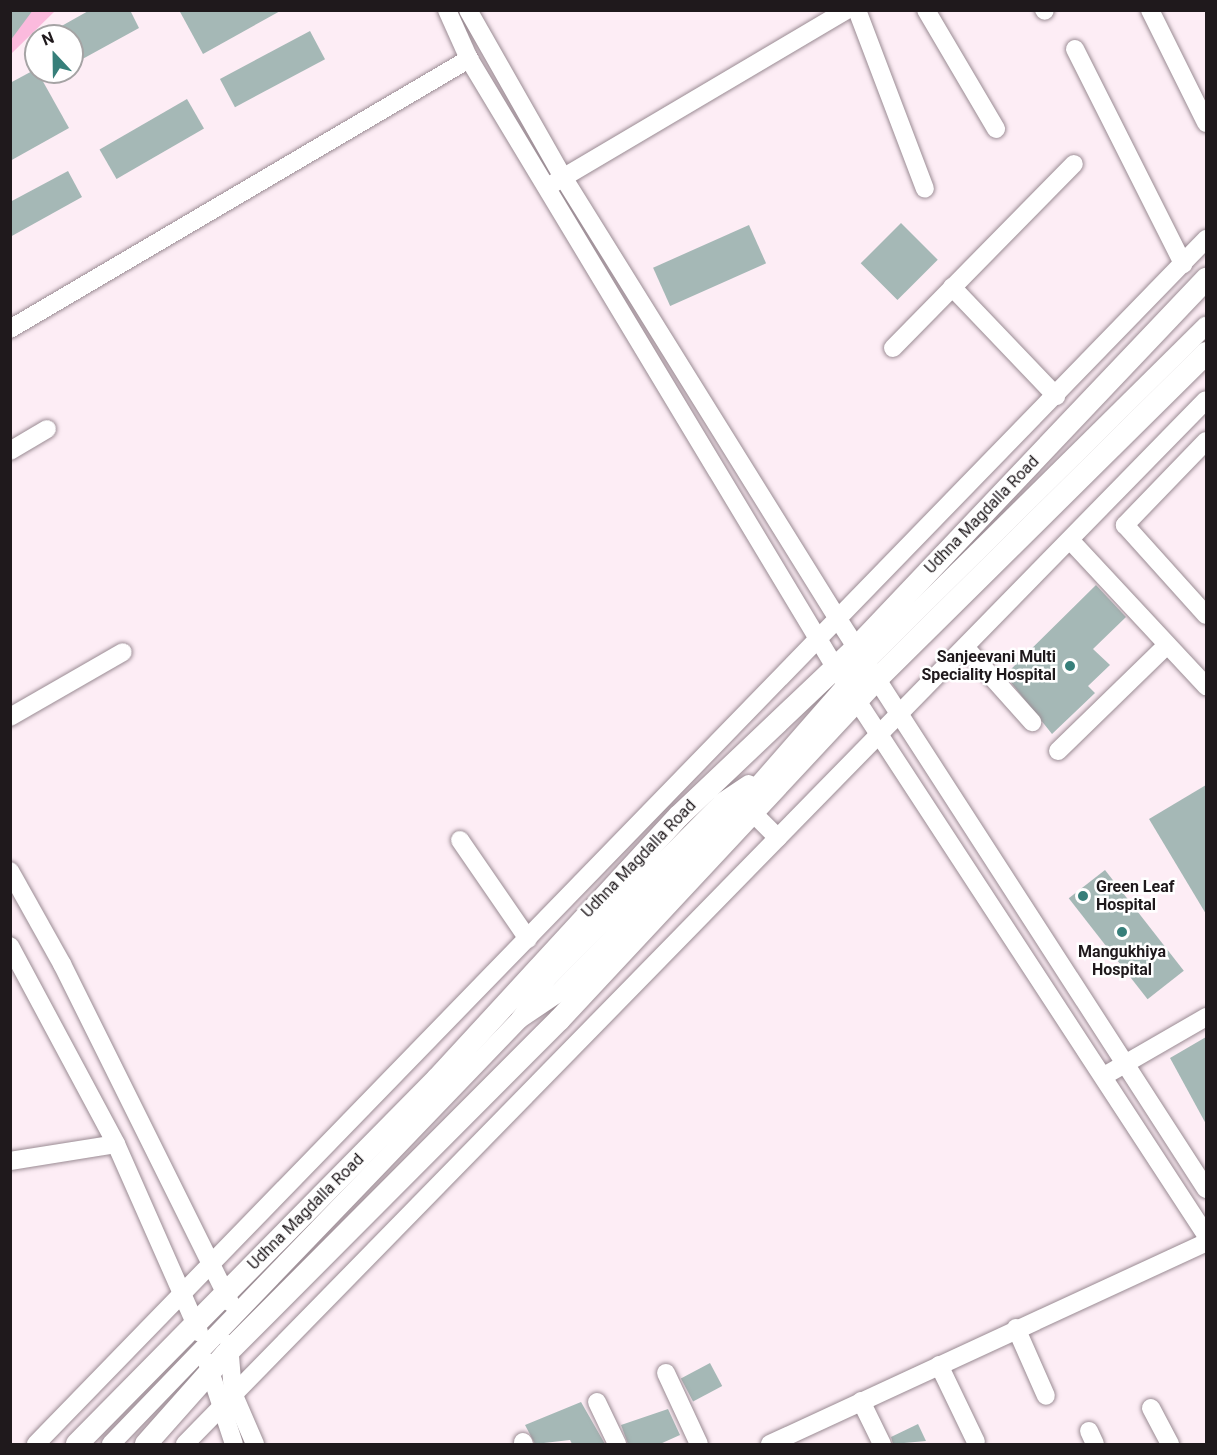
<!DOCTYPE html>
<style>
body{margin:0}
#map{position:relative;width:1217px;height:1455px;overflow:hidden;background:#fdedf5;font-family:Roboto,sans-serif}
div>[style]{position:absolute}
.green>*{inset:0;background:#fbbadd}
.building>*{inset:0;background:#a5b8b6;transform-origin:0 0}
.roads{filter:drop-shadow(0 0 2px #9a8b93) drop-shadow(0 0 2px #9a8b93)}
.minor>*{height:18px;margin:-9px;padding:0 9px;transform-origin:9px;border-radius:9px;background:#fff}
.major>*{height:22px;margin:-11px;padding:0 11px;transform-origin:11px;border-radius:11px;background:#fff}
.dots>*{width:16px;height:16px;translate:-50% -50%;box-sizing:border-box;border:3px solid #fff;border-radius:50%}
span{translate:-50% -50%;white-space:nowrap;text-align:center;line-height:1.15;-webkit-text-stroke:5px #fff;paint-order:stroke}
.street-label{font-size:16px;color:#1f191c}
.poi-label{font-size:16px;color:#1f191c;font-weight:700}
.right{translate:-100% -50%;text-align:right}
.left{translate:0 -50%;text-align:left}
.frame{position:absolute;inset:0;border:12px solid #1f191c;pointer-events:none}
.north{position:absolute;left:24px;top:24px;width:60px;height:60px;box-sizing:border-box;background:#fff;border:2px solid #a5a3a4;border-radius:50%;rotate:338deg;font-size:16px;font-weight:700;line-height:24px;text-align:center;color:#1f191c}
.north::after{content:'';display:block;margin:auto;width:21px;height:27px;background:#377f7a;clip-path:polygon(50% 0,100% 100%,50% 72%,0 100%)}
</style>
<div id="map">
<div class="green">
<div style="clip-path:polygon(11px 11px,55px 11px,11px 54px)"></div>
</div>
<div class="building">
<div style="clip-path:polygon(10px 10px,33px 10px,10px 41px)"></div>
<div style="clip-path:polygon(90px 10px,130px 10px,139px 28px,77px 62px,72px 36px,63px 36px,58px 28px)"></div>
<div style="clip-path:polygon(179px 10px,282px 10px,203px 54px)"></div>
<div style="left:310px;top:31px;width:32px;height:102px;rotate:62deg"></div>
<div style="clip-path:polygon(36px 69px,69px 128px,10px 161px,10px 83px)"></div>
<div style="left:187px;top:99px;width:34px;height:101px;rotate:60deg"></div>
<div style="clip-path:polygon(68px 171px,82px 197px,10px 237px,10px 202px)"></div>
<div style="left:901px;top:223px;width:52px;height:57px;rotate:45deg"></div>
<div style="left:749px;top:225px;width:42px;height:105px;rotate:66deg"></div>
<div style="clip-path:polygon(1096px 585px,1126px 617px,1093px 649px,1110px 665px,1088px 686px,1095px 693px,1052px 734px,1005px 675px)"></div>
<div style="clip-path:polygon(1206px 785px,1206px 914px,1149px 819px)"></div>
<div style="left:1105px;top:870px;width:128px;height:46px;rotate:52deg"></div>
<div style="clip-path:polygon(1206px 1037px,1206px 1124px,1170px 1058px)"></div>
<div style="left:710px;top:1363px;width:26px;height:33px;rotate:62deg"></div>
<div style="clip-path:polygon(581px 1402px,605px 1444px,572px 1444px,570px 1440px,535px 1444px,525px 1425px)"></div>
<div style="clip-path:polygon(668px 1409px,680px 1435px,660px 1444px,628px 1444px,621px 1425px)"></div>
<div style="clip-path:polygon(918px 1424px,926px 1441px,893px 1444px,891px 1437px)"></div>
</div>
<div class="roads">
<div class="minor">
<div style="left:447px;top:10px;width:54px;rotate:65.8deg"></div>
<div style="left:469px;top:59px;width:710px;rotate:58.95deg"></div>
<div style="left:835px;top:667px;width:678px;rotate:56.85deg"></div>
<div style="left:468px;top:10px;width:192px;rotate:60.4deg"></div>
<div style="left:563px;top:177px;width:517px;rotate:58.12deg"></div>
<div style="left:836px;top:616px;width:682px;rotate:57.15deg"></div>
<div style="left:857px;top:10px;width:191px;rotate:69.2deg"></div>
<div style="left:926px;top:10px;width:138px;rotate:59.5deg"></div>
<div style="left:1044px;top:10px;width:1px;rotate:45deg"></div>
<div style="left:1150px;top:10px;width:126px;rotate:63.6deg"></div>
<div style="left:1075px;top:49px;width:241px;rotate:63.3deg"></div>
<div style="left:554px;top:183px;width:340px;rotate:-30.6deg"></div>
<div style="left:952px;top:287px;width:151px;rotate:46.3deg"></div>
<div style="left:10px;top:329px;width:533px;rotate:-30.47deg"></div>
<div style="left:893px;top:348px;width:258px;rotate:-45.5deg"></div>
<div style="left:1206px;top:441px;width:117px;rotate:134deg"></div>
<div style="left:1125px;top:525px;width:121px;rotate:48deg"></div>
<div style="left:10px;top:451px;width:43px;rotate:-30.7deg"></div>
<div style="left:1070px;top:540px;width:200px;rotate:47deg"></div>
<div style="left:965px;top:647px;width:101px;rotate:48.2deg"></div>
<div style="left:10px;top:717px;width:130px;rotate:-29.9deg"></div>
<div style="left:1058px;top:751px;width:152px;rotate:-44.2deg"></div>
<div style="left:753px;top:813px;width:35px;rotate:45deg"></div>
<div style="left:460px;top:840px;width:120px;rotate:55.5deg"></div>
<div style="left:10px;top:871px;width:107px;rotate:60.8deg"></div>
<div style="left:62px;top:964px;width:378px;rotate:63.6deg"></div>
<div style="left:10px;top:946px;width:225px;rotate:61.8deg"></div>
<div style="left:116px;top:1144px;width:206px;rotate:66.2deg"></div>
<div style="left:520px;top:1019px;width:45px;rotate:-34deg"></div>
<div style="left:557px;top:994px;width:250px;rotate:-45.6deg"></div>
<div style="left:732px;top:815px;width:205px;rotate:-48.8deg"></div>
<div style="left:867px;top:661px;width:477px;rotate:-44.7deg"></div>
<div style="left:1104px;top:1076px;width:118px;rotate:-30deg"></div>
<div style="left:10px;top:1161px;width:107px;rotate:-9.1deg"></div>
<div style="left:1016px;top:1328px;width:74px;rotate:66.2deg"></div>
<div style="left:229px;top:1344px;width:49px;rotate:85.3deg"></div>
<div style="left:233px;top:1393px;width:56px;rotate:66.7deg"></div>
<div style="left:207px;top:1362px;width:86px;rotate:71.8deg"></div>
<div style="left:939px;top:1365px;width:85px;rotate:64.3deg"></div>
<div style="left:666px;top:1373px;width:78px;rotate:65.1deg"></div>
<div style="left:861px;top:1401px;width:48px;rotate:64deg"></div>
<div style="left:597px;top:1402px;width:47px;rotate:64.5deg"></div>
<div style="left:1151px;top:1408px;width:41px;rotate:62.2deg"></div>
<div style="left:1089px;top:1431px;width:14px;rotate:65deg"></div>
<div style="left:523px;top:1442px;width:2px;rotate:63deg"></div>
<div style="left:36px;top:1444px;width:1680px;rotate:-45.84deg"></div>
<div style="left:111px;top:1444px;width:590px;rotate:-46.1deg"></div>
<div style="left:520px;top:1019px;width:47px;rotate:-56.3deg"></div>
<div style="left:546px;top:980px;width:250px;rotate:-45.3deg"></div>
<div style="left:722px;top:802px;width:32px;rotate:-34deg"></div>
<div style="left:185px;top:1444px;width:1460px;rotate:-45.64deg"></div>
<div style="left:770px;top:1444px;width:480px;rotate:-24.8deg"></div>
</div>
<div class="major">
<div style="left:77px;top:1444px;width:513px;rotate:-45.4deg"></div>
<div style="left:437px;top:1079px;width:357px;rotate:-47.4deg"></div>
<div style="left:679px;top:816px;width:244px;rotate:-43.5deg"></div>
<div style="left:856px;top:648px;width:509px;rotate:-46.51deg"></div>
<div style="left:146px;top:1444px;width:120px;rotate:-48.4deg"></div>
<div style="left:226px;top:1354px;width:472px;rotate:-45.1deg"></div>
<div style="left:559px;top:1020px;width:465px;rotate:-47deg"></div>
<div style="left:876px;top:680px;width:465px;rotate:-44.7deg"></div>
</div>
</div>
<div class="dots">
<div style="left:1070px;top:666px;background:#377f7a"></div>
<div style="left:1083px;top:896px;background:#377f7a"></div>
<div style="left:1122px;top:932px;background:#377f7a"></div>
</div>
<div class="street-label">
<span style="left:982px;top:515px;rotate:-46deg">Udhna Magdalla Road</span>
<span style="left:639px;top:859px;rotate:-46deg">Udhna Magdalla Road</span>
<span style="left:306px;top:1212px;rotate:-45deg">Udhna Magdalla Road</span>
</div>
<div class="poi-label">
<span class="right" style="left:1056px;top:666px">Sanjeevani Multi<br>Speciality Hospital</span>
<span class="left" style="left:1096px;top:896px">Green Leaf<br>Hospital</span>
<span style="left:1122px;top:961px">Mangukhiya<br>Hospital</span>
</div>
<div class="frame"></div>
<div class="north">N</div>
</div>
